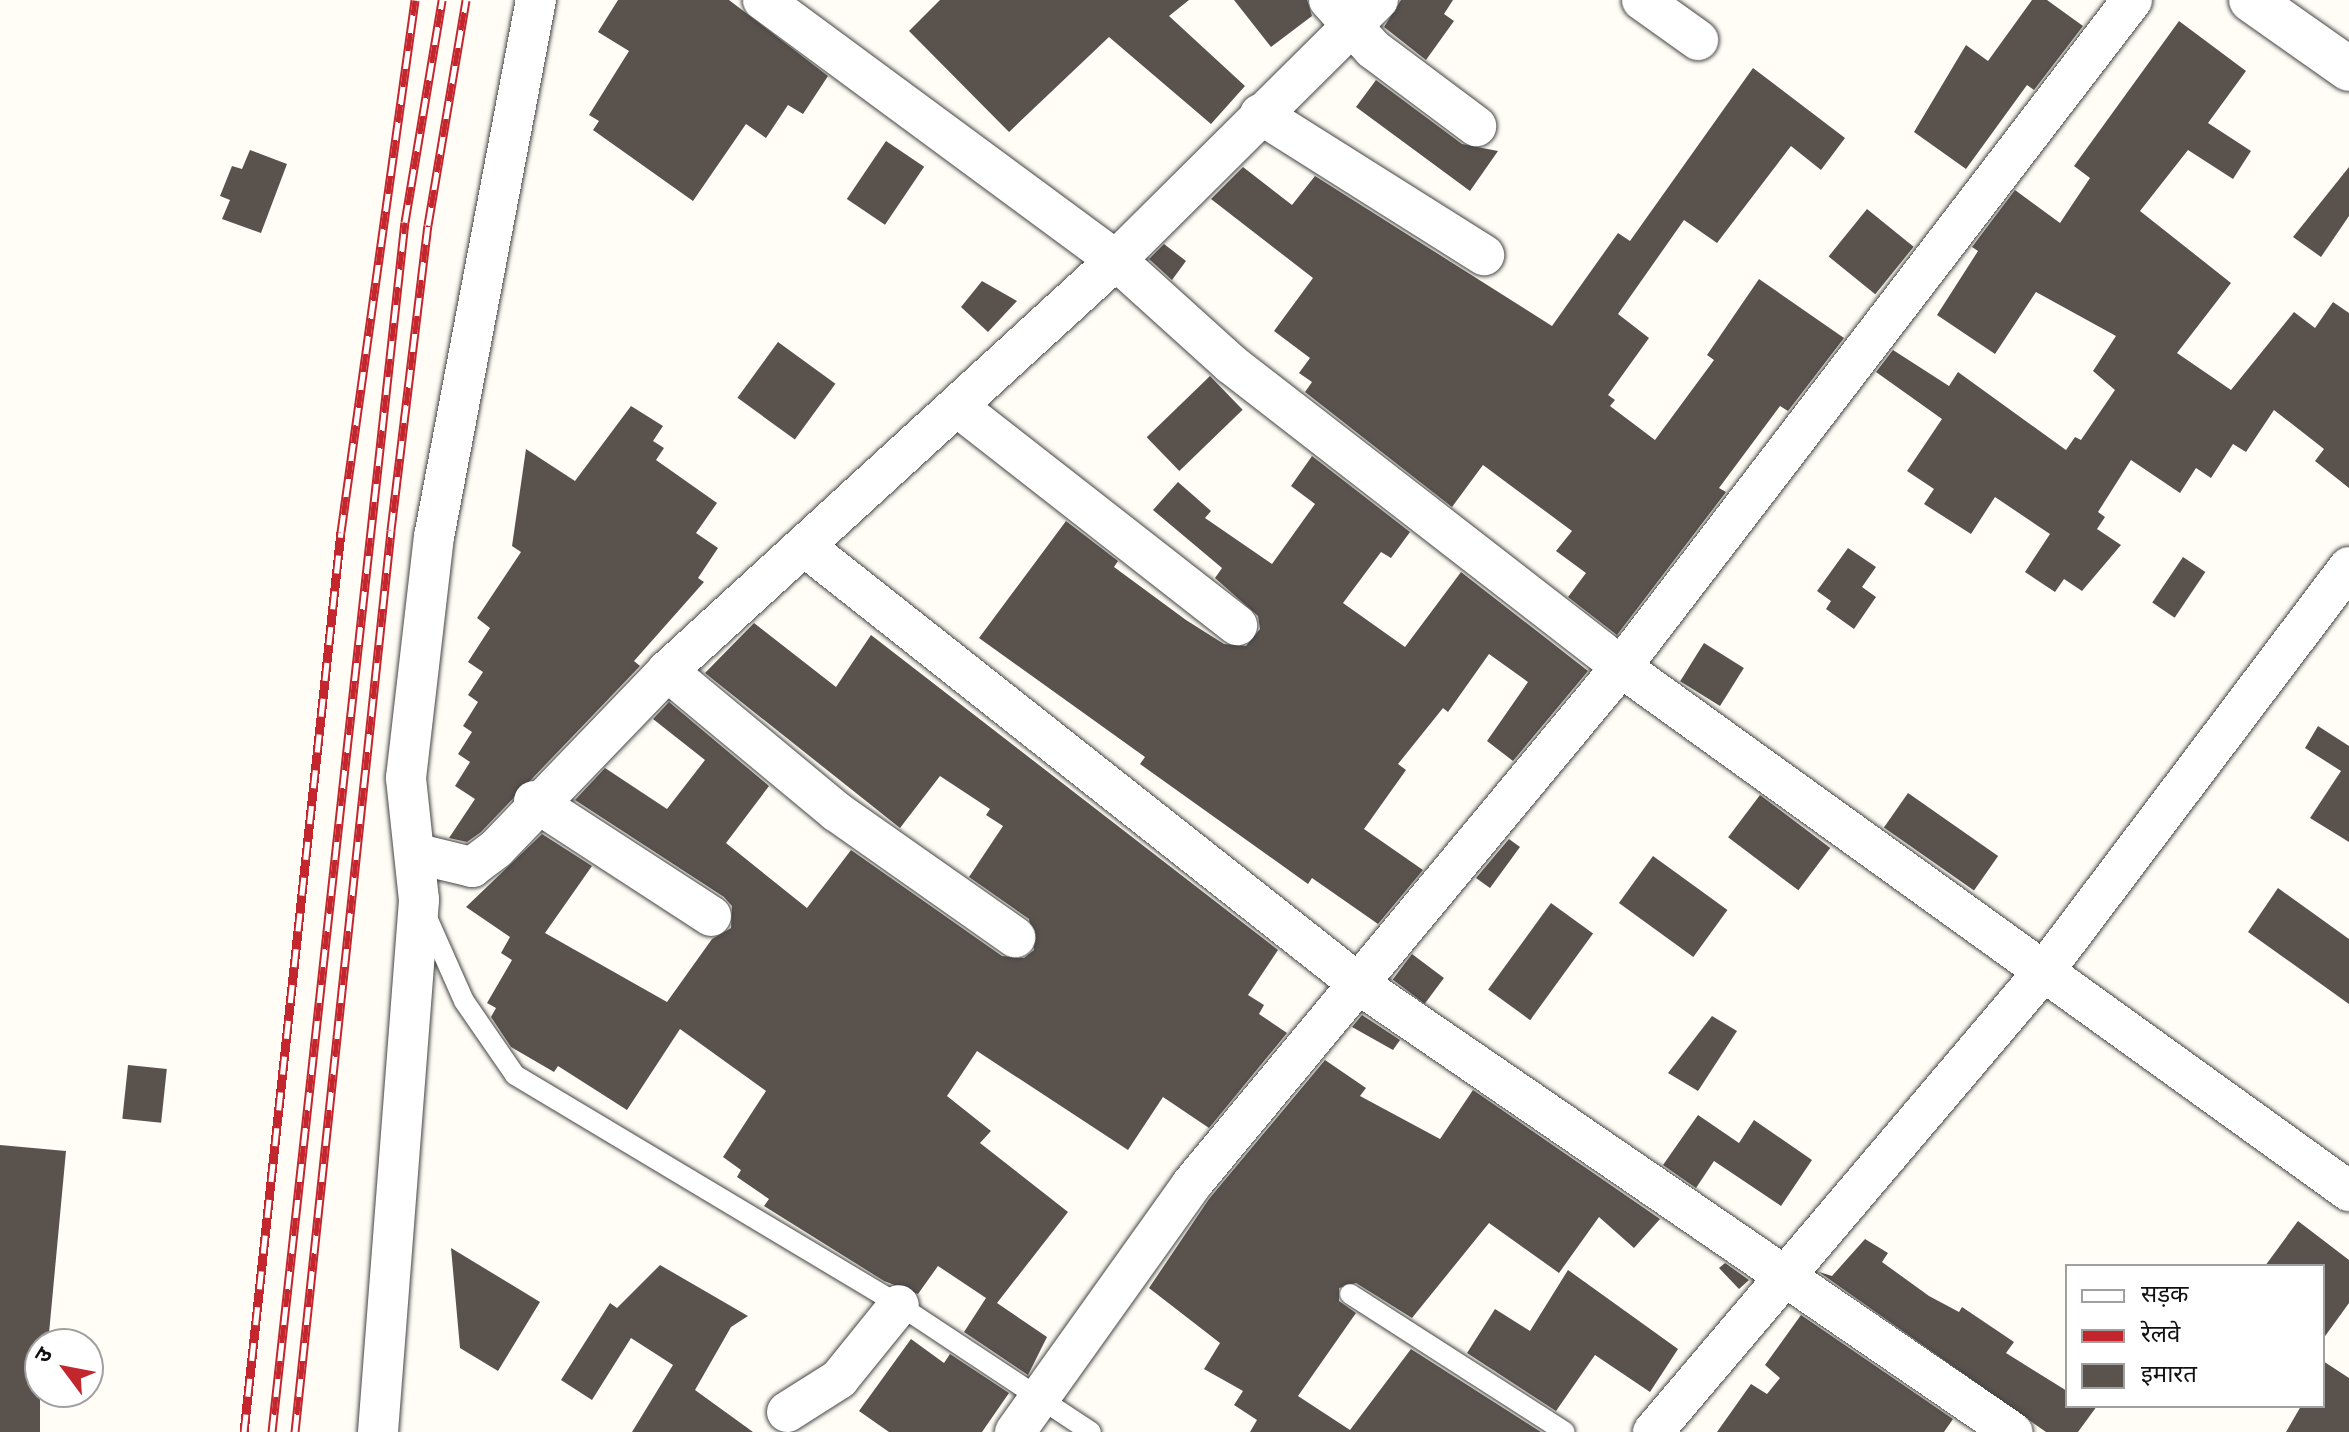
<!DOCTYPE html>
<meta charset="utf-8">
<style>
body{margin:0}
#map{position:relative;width:2349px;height:1432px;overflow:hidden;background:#fffdf5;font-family:Georgia,"Noto Sans Devanagari",serif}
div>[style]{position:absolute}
.building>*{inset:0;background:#5a524d;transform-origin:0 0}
.roads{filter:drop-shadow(0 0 2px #444) drop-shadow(0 0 2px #444)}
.service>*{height:20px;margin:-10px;padding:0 10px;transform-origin:10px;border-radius:10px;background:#fff}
.minor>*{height:40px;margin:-20px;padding:0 20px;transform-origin:20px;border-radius:20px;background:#fff}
.tertiary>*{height:44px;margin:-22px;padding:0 22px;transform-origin:22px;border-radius:22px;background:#fff}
.rail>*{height:9px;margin-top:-4.5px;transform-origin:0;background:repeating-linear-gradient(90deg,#fff 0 18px,#c4262e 0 36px);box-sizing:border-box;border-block:2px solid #c4262e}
span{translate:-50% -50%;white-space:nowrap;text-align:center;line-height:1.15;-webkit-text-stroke:8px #fff;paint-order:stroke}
.legend{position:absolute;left:2065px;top:1264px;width:260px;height:144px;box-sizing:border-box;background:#fff;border:2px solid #a0a0a0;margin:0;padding:10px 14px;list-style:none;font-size:24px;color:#111}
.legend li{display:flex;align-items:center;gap:16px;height:40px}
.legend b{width:40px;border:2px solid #a0a0a0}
.north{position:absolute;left:24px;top:1328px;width:80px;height:80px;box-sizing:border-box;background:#fff;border:2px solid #a0a0a0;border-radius:50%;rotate:302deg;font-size:22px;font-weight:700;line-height:32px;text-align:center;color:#111}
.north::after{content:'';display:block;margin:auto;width:28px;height:36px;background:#c4262e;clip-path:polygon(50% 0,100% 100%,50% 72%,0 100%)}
</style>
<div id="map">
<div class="building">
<div style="clip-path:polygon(618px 0,729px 0,828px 76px,803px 114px,788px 105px,766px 138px,746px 124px,693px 201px,593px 130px,599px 121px,589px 115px,629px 51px,598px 32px)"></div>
<div style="clip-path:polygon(940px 0,1189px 0,1169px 16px,1245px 86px,1211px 124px,1109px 37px,1009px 132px,909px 31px)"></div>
<div style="clip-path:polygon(1234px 0,1307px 0,1312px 16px,1271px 47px)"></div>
<div style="clip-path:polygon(1401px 0,1453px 0,1444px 14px,1454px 21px,1426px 60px,1384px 27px)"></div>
<div style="clip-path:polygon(2032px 0,2047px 0,2083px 26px,2034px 90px,2027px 85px,1966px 169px,1914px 132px,1966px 45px,1988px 61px)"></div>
<div style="clip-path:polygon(2179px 21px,2246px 71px,2208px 123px,2251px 151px,2233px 179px,2188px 150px,2140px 211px,2231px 283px,2177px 353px,2231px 390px,2294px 312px,2315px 328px,2333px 302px,2349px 313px,2349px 488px,2315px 461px,2324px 449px,2274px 410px,2246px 452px,2233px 444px,2211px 478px,2196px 468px,2180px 493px,2131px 460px,2098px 512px,2105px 517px,2097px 529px,2121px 545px,2082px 591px,2064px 579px,2055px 592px,2025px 572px,2050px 534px,1995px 497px,1971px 534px,1924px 504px,1934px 489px,1907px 471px,1942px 419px,1876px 372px,1893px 350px,1949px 386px,1958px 372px,2066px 450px,2075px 437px,2081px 440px,2115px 390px,2093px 371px,2116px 336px,2036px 292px,1995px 354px,1937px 315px,1978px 251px,1972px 247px,2015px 190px,2060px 223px,2090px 178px,2074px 166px)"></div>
<div style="clip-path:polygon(1753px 68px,1845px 138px,1821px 170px,1791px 146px,1717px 243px,1684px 220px,1618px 314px,1649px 338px,1608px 395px,1615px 400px,1610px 406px,1655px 440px,1714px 360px,1707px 355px,1759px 279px,1844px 338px,1788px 411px,1780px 406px,1719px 488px,1726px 492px,1617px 635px,1568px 597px,1586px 573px,1556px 551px,1572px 531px,1483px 465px,1452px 507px,1305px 392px,1312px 382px,1299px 373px,1310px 358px,1274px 331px,1313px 278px,1211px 199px,1243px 167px,1292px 205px,1315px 176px,1552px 326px,1618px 233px,1630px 241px)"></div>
<div style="clip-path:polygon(1376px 80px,1462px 144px,1498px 151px,1470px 191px,1356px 107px)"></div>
<div style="left:886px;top:141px;width:46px;height:70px;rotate:34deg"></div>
<div style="clip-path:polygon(250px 150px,287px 164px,261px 233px,222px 219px,230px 200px,220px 196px,232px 166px,242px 169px)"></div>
<div style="clip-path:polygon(2349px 167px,2349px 216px,2321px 257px,2293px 237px)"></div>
<div style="left:1867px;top:209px;width:60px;height:61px;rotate:39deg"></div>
<div style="clip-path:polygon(1164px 244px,1186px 261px,1172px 280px,1149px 259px)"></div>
<div style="clip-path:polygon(982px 281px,1017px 301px,988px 332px,961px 307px)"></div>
<div style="left:778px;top:342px;width:71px;height:69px;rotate:36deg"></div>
<div style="left:1210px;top:376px;width:47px;height:88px;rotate:46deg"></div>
<div style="clip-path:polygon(631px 406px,663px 426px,653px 441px,664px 448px,656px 460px,717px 503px,696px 533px,718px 548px,698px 578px,704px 582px,634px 661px,640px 666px,481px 832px,467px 842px,449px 838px,475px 799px,455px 786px,470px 762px,458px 754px,472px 732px,463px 726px,478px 702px,468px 695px,483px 672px,468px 662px,490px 628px,477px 618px,521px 552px,512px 546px,526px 449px,575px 481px)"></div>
<div style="clip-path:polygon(1312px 456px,1410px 532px,1391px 558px,1381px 552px,1343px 603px,1405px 647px,1461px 572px,1588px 671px,1513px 761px,1487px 741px,1528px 682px,1489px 654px,1448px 712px,1443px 708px,1398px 764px,1406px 770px,1364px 829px,1423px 870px,1378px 924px,1312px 878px,1308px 884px,1140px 764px,1145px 757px,979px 638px,1066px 521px,1118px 561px,1114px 567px,1186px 620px,1224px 644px,1246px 646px,1260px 629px,1258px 616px,1215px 578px,1222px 568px,1153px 510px,1178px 482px,1211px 511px,1205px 518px,1272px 564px,1315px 504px,1291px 486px)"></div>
<div style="clip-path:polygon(1848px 548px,1876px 567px,1862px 587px,1876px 597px,1854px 629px,1826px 609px,1831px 601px,1817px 591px)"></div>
<div style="left:2183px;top:557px;width:27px;height:55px;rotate:34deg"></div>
<div style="clip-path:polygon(754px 623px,836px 687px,871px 635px,1278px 950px,1248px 995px,1264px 1005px,1259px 1014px,1287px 1033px,1209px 1128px,1163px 1097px,1128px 1150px,977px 1051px,947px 1096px,991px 1131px,980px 1143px,1068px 1212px,997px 1303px,1047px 1337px,1028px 1375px,964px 1332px,986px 1298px,938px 1266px,918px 1294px,884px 1281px,764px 1206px,769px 1199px,737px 1177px,741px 1170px,723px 1157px,766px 1091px,680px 1029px,627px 1110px,558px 1066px,554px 1072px,511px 1047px,491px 1017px,496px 1008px,487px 1003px,512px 960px,501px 953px,510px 937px,466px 907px,542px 834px,592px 866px,545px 933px,667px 1002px,712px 939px,731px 928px,732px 906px,724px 897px,575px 800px,605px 768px,667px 809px,705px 760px,653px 719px,669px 702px,769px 786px,726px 843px,807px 908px,851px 850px,1002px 956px,1024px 958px,1034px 950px,1029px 919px,969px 877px,1003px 826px,986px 815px,990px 809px,940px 776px,900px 828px,705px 673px)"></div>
<div style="left:1704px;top:643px;width:47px;height:45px;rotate:32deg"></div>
<div style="clip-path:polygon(2318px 726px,2349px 746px,2349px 842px,2310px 818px,2341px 771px,2305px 748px)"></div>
<div style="left:1908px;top:793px;width:110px;height:42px;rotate:35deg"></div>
<div style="left:1760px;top:795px;width:88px;height:53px;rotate:37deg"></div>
<div style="clip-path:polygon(1509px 839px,1520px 847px,1490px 888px,1476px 878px)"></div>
<div style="left:1653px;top:856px;width:92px;height:58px;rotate:36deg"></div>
<div style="clip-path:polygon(2278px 888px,2349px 939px,2349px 1004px,2248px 932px)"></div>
<div style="left:1551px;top:903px;width:52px;height:107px;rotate:36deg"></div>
<div style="left:1412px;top:954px;width:40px;height:32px;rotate:37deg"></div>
<div style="clip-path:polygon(1362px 1015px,1400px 1040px,1393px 1050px,1352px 1027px)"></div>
<div style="clip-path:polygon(1712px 1016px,1737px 1031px,1698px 1091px,1668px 1073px)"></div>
<div style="clip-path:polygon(1325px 1060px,1366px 1088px,1360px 1096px,1440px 1139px,1473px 1090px,1660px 1219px,1634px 1248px,1599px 1217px,1559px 1273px,1489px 1223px,1412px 1318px,1356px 1283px,1339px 1288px,1339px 1301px,1356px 1313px,1298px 1396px,1350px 1430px,1411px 1349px,1541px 1432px,1250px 1432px,1257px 1420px,1234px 1405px,1243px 1391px,1204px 1369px,1220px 1343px,1149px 1288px,1209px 1199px)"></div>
<div style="left:128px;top:1065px;width:39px;height:54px;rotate:6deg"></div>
<div style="clip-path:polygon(1698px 1115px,1739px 1143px,1754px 1120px,1812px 1160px,1781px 1206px,1714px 1161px,1696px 1188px,1663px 1165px)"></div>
<div style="clip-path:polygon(0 1145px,66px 1151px,48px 1344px,40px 1344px,40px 1432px,0 1432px)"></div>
<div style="clip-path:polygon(2298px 1221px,2349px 1260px,2349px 1303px,2323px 1339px,2323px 1266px,2265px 1266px)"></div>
<div style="clip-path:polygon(1865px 1239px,1888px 1253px,1882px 1262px,1929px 1296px,1959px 1312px,1962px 1307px,2014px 1342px,2006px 1353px,2067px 1391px,2067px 1406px,2097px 1406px,2078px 1432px,2046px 1432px,1819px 1272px,1832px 1276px)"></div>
<div style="clip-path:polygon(451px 1248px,540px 1302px,498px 1371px,460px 1348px)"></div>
<div style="clip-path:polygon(1725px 1263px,1749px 1280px,1739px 1289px,1719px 1268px)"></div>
<div style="clip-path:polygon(660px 1265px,748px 1316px,731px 1327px,695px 1390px,753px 1432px,632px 1432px,673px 1365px,631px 1338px,592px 1400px,561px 1380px,610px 1303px,617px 1308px)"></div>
<div style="clip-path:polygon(1568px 1270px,1678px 1349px,1650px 1392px,1595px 1355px,1556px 1411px,1467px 1353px,1495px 1309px,1530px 1331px)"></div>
<div style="clip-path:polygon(1801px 1315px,1953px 1419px,1944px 1432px,1717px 1432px,1751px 1384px,1767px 1394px,1780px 1378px,1765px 1365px)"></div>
<div style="clip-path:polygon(911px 1339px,944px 1363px,950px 1354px,1009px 1393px,982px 1432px,889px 1432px,859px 1411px)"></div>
<div style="clip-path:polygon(2323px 1361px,2349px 1378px,2349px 1432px,2286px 1432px,2301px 1406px,2323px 1406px)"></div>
</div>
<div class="roads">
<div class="service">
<div style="left:425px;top:913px;width:96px;rotate:66.1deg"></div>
<div style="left:464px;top:1001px;width:90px;rotate:55.4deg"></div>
<div style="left:515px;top:1075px;width:448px;rotate:30.9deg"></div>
<div style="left:899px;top:1305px;width:230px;rotate:33.5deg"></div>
<div style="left:1350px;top:1294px;width:255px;rotate:32.7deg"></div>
</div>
<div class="minor">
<div style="left:763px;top:0;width:438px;rotate:36.4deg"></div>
<div style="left:1116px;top:260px;width:155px;rotate:42.1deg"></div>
<div style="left:1231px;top:364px;width:494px;rotate:37.8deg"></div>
<div style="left:1621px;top:667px;width:897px;rotate:35.75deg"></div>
<div style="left:1329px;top:0;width:66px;rotate:48.1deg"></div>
<div style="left:1373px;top:49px;width:129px;rotate:36.8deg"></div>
<div style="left:1642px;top:0;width:69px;rotate:35.5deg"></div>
<div style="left:1260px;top:114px;width:265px;rotate:32.2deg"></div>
<div style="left:959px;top:408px;width:353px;rotate:38deg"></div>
<div style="left:804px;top:546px;width:708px;rotate:38.29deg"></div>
<div style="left:1360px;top:985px;width:791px;rotate:34.43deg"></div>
<div style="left:667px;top:671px;width:221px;rotate:39.7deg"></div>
<div style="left:837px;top:812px;width:218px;rotate:35.1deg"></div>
<div style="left:534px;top:801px;width:211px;rotate:33deg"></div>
<div style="left:418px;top:854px;width:56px;rotate:13.5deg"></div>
<div style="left:472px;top:867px;width:30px;rotate:-37deg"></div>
<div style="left:496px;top:849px;width:247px;rotate:-46.1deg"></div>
<div style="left:667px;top:671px;width:609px;rotate:-42.47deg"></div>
<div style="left:1116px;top:260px;width:369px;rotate:-44.8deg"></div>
<div style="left:787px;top:1412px;width:62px;rotate:-32.4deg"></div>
<div style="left:839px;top:1379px;width:95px;rotate:-51deg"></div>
<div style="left:378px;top:1432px;width:534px;rotate:-85.59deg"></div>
<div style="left:419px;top:900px;width:123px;rotate:-96.1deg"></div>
<div style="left:406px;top:778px;width:243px;rotate:-83.4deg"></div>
<div style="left:434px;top:537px;width:547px;rotate:-79.25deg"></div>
<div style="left:1015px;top:1432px;width:303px;rotate:-54.5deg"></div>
<div style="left:1191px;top:1185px;width:673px;rotate:-50.3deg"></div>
<div style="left:1621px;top:667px;width:840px;rotate:-52.54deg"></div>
<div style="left:1653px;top:1432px;width:604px;rotate:-49.7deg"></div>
<div style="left:2044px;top:971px;width:506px;rotate:-52.95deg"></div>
</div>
<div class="tertiary">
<div style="left:2251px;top:0;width:120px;rotate:35.1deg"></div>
</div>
</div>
<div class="rail">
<div style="left:244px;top:1432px;width:905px;rotate:-83.85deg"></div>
<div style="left:341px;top:532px;width:537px;rotate:-82.08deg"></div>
<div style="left:272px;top:1432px;width:1217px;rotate:-83.73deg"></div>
<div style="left:405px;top:222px;width:225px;rotate:-80.5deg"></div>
<div style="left:295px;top:1432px;width:907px;rotate:-83.92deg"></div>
<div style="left:391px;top:530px;width:307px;rotate:-83.1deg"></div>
<div style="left:428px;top:225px;width:228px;rotate:-80.4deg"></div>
</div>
<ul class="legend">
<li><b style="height:10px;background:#fff"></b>सड़क</li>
<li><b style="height:10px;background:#c4262e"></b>रेलवे</li>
<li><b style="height:22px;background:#5a524d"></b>इमारत</li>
</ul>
<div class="north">उ</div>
</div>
